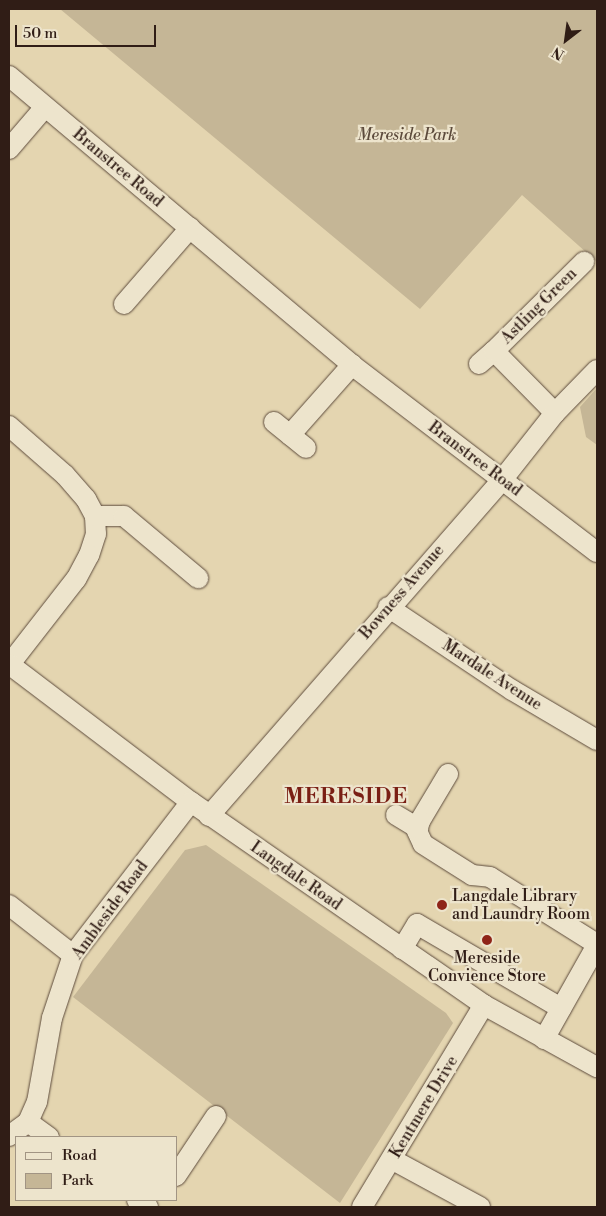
<!DOCTYPE html>
<style>
body{margin:0}
#map{position:relative;width:606px;height:1216px;overflow:hidden;background:#e4d5b0;font-family:"Libre Bodoni",serif}
div>[style]{position:absolute}
.green>*{inset:0;background:#c5b696}
.roads{filter:drop-shadow(0 0 1px #5d4b3c) drop-shadow(0 0 1px #5d4b3c)}
.minor>*{height:20px;margin:-10px;padding:0 10px;transform-origin:10px;border-radius:10px;background:#ede4cc}
.dots>*{width:14px;height:14px;translate:-50% -50%;box-sizing:border-box;border:2px solid #ede4cc;border-radius:50%}
span{translate:-50% -50%;white-space:nowrap;text-align:center;line-height:1.15;-webkit-text-stroke:4.5px #ede4cc;paint-order:stroke}
.park-label{font-size:16px;color:#5d4b3c;font-style:italic}
.street-label{font-size:16px;color:#301d16}
.poi-label{font-size:16px;color:#301d16}
.left{translate:0 -50%;text-align:left}
.district-label{font-size:21px;color:#7a1f14;font-weight:700;letter-spacing:1px}
.frame{position:absolute;inset:0;border:10px solid #301d16;pointer-events:none}
.legend{position:absolute;left:15px;top:1136px;width:162px;height:65px;box-sizing:border-box;background:#ede4cc;border:1px solid #a19483;margin:0;padding:6px 9px;list-style:none;font-size:15px;color:#301d16}
.legend li{display:flex;align-items:center;gap:10px;height:25px}
.legend b{width:25px;border:1px solid #a19483}
.north{position:absolute;left:541px;top:15px;width:50px;height:50px;-webkit-text-stroke:4px #ede4cc;paint-order:stroke;rotate:210deg;font-size:14px;font-weight:700;line-height:20px;text-align:center;color:#301d16}
.north::after{content:'';display:block;margin:auto;width:18px;height:22px;background:#301d16;clip-path:polygon(50% 0,100% 100%,50% 72%,0 100%)}
.scale{position:absolute;left:15px;top:25px;width:141px;height:22px;box-sizing:border-box;border:2px solid #301d16;border-top:0;padding-left:6px;font-size:15px;line-height:18px;white-space:nowrap;color:#301d16;-webkit-text-stroke:4px #ede4cc;paint-order:stroke}
</style>
<div id="map">
<div class="green">
<div style="clip-path:polygon(60px 9px,597px 9px,597px 262px,522px 195px,420px 309px)"></div>
<div style="clip-path:polygon(597px 388px,597px 445px,586px 437px,580px 407px)"></div>
<div style="clip-path:polygon(206px 845px,446px 1013px,453px 1023px,340px 1203px,73px 997px,185px 850px)"></div>
</div>
<div class="roads">
<div class="minor">
<div style="left:9px;top:76px;width:449px;rotate:40.1deg"></div>
<div style="left:352px;top:365px;width:308px;rotate:37.4deg"></div>
<div style="left:9px;top:149px;width:55px;rotate:-49.4deg"></div>
<div style="left:124px;top:304px;width:101px;rotate:-49deg"></div>
<div style="left:479px;top:364px;width:20px;rotate:-41deg"></div>
<div style="left:555px;top:413px;width:87px;rotate:-134.5deg"></div>
<div style="left:494px;top:351px;width:127px;rotate:-44.7deg"></div>
<div style="left:274px;top:422px;width:41px;rotate:39.1deg"></div>
<div style="left:9px;top:426px;width:74px;rotate:41.2deg"></div>
<div style="left:65px;top:475px;width:32px;rotate:49deg"></div>
<div style="left:86px;top:499px;width:19px;rotate:62deg"></div>
<div style="left:95px;top:516px;width:18px;rotate:87deg"></div>
<div style="left:96px;top:534px;width:22px;rotate:108deg"></div>
<div style="left:89px;top:555px;width:27px;rotate:118deg"></div>
<div style="left:76px;top:579px;width:109px;rotate:127.9deg"></div>
<div style="left:290px;top:435px;width:94px;rotate:-48.5deg"></div>
<div style="left:95px;top:516px;width:29px"></div>
<div style="left:124px;top:516px;width:97px;rotate:40deg"></div>
<div style="left:388px;top:607px;width:149px;rotate:33.8deg"></div>
<div style="left:512px;top:690px;width:99px;rotate:30.5deg"></div>
<div style="left:9px;top:664px;width:228px;rotate:37.2deg"></div>
<div style="left:191px;top:802px;width:356px;rotate:34.7deg"></div>
<div style="left:484px;top:1005px;width:129px;rotate:28.8deg"></div>
<div style="left:448px;top:774px;width:55px;rotate:120.8deg"></div>
<div style="left:420px;top:821px;width:10px;rotate:107deg"></div>
<div style="left:417px;top:831px;width:14px;rotate:65deg"></div>
<div style="left:423px;top:844px;width:58px;rotate:32.3deg"></div>
<div style="left:472px;top:875px;width:18px;rotate:6deg"></div>
<div style="left:490px;top:877px;width:126px;rotate:32.1deg"></div>
<div style="left:396px;top:815px;width:26px;rotate:31deg"></div>
<div style="left:209px;top:816px;width:446px;rotate:-48.9deg"></div>
<div style="left:502px;top:480px;width:85px;rotate:-51.7deg"></div>
<div style="left:555px;top:413px;width:60px;rotate:-45.7deg"></div>
<div style="left:9px;top:905px;width:81px;rotate:38deg"></div>
<div style="left:402px;top:949px;width:29px;rotate:-59deg"></div>
<div style="left:417px;top:924px;width:167px;rotate:30.3deg"></div>
<div style="left:544px;top:1039px;width:108px;rotate:-60.6deg"></div>
<div style="left:28px;top:1122px;width:26px;rotate:36deg"></div>
<div style="left:9px;top:1136px;width:24px;rotate:-36deg"></div>
<div style="left:28px;top:1122px;width:22px;rotate:-66deg"></div>
<div style="left:37px;top:1102px;width:85px;rotate:-79.9deg"></div>
<div style="left:52px;top:1018px;width:66px;rotate:-71.6deg"></div>
<div style="left:73px;top:955px;width:193px;rotate:-52.4deg"></div>
<div style="left:393px;top:1160px;width:99px;rotate:28.4deg"></div>
<div style="left:176px;top:1176px;width:72px;rotate:-56.3deg"></div>
<div style="left:137px;top:1200px;width:13px;rotate:32deg"></div>
<div style="left:362px;top:1207px;width:236px;rotate:-58.9deg"></div>
</div>
</div>
<div class="dots">
<div style="left:442px;top:905px;background:#8f2418"></div>
<div style="left:487px;top:940px;background:#8f2418"></div>
</div>
<div class="park-label">
<span style="left:407px;top:135px">Mereside Park</span>
</div>
<div class="street-label">
<span style="left:118px;top:168px;rotate:40deg">Branstree Road</span>
<span style="left:539px;top:306px;rotate:-45deg">Astling Green</span>
<span style="left:475px;top:459px;rotate:37deg">Branstree Road</span>
<span style="left:402px;top:592px;rotate:-49deg">Bowness Avenue</span>
<span style="left:492px;top:675px;rotate:33deg">Mardale Avenue</span>
<span style="left:296px;top:876px;rotate:35deg">Langdale Road</span>
<span style="left:110px;top:910px;rotate:-54deg">Ambleside Road</span>
<span style="left:424px;top:1107px;rotate:-59deg">Kentmere Drive</span>
</div>
<div class="poi-label">
<span class="left" style="left:452px;top:905px">Langdale Library<br>and Laundry Room</span>
<span style="left:487px;top:967px">Mereside<br>Convience Store</span>
</div>
<div class="district-label">
<span style="left:346px;top:797px">MERESIDE</span>
</div>
<div class="frame"></div>
<ul class="legend">
<li><b style="height:6px;background:#ede4cc"></b>Road</li>
<li><b style="height:14px;background:#c5b696"></b>Park</li>
</ul>
<div class="north">N</div>
<div class="scale">50 m</div>
</div>
